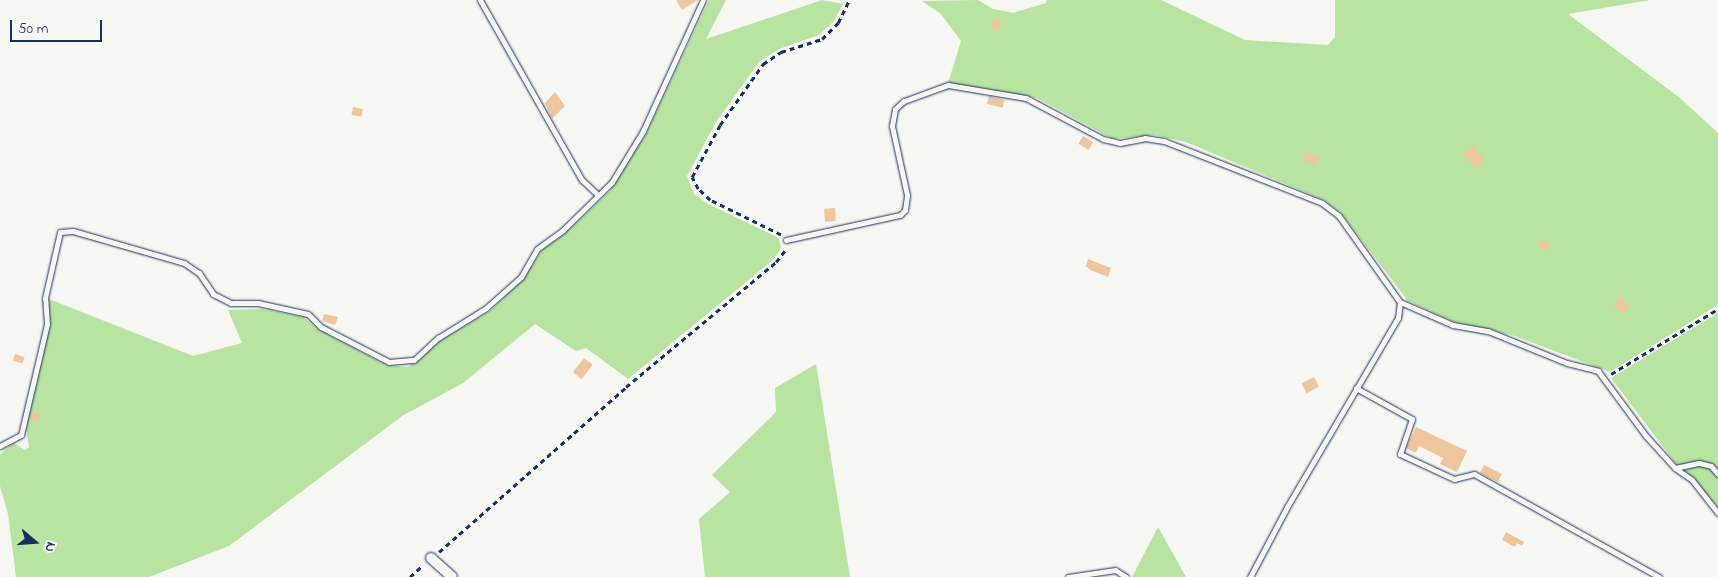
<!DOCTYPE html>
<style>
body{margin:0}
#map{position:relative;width:1718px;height:577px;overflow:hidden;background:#f6f6f2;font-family:"Indie Flower",sans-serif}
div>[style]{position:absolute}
.green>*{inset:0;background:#b8e3a0}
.building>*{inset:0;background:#efc59e;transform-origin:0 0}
.path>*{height:2.5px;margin-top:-1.25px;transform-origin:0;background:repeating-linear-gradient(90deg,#1b2f5e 0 5px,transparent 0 9px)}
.roads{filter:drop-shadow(0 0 1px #1b2f5e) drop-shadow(0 0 1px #1b2f5e)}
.lane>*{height:5px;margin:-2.5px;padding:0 2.5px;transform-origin:2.5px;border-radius:2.5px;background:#f6f6f2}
.street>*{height:10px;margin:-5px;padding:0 5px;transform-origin:5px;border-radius:5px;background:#f6f6f2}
span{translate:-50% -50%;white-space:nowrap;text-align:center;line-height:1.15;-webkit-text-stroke:4px #f6f6f2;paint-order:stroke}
.north{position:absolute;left:10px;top:517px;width:50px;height:50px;-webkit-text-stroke:4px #f6f6f2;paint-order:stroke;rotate:108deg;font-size:14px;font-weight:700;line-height:20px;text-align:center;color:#1b2f5e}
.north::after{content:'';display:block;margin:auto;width:18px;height:22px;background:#1b2f5e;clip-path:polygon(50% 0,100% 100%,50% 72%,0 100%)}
.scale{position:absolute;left:10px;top:20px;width:92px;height:22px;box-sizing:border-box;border:2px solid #1b2f5e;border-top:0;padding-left:6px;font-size:15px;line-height:18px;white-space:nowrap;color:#1b2f5e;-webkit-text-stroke:4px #f6f6f2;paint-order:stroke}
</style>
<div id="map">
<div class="green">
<div style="clip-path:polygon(709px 0,726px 0,706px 39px,822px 0,843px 4px,834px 21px,819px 35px,779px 49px,759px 62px,716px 122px,687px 176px,694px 194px,708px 204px,779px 238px,781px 248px,774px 259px,628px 379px,586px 348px,576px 351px,535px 324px,463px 383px,402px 416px,229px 546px,149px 577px,16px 577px,8px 514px,0 486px,0 454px,14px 443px,25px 450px,29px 447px,26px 429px,50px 323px,49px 299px,193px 356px,242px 343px,228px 310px,262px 309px,303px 317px,321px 331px,386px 365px,408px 367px,440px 341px,490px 311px,523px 279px,547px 243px,568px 231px,610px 191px,646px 134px)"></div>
<div style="clip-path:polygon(978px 0,993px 9px,1013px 13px,1046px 3px,1047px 0,1161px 0,1245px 40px,1328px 45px,1335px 37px,1335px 0,1650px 0,1568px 14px,1680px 98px,1718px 133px,1718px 305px,1610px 372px,1515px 336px,1454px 322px,1408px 301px,1341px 213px,1324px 200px,1186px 142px,1154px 135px,1113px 139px,1037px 98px,948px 83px,961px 41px,941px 14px,922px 1px)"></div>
<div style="clip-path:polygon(1718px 313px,1718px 507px,1674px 461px,1611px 378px)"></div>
<div style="clip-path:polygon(816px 364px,850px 577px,705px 577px,699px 519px,730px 492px,712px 475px,776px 412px,775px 388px)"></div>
<div style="clip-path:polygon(1158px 527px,1186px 577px,1132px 577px)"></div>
</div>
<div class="building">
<div style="clip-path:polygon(676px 0,698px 0,682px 10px)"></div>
<div style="left:993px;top:19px;width:8px;height:10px;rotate:7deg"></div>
<div style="clip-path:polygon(555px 92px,565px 106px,552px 119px,545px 103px)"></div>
<div style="left:989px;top:96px;width:16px;height:8px;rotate:15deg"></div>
<div style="left:353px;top:107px;width:10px;height:8px;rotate:11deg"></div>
<div style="left:1083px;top:136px;width:12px;height:9px;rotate:31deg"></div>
<div style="left:1473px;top:146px;width:18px;height:13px;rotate:49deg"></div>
<div style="left:1308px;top:151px;width:13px;height:10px;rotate:29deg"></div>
<div style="left:835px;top:208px;width:13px;height:11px;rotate:86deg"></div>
<div style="clip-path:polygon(1543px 239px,1550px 244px,1546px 251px,1538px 246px)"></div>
<div style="clip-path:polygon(1088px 259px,1111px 268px,1108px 277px,1090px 270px,1086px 266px)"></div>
<div style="left:1620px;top:297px;width:14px;height:10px;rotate:45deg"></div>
<div style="clip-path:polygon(324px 314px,338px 317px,335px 325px,322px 321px)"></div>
<div style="left:15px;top:354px;width:10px;height:7px;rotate:17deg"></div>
<div style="left:584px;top:358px;width:11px;height:18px;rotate:38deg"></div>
<div style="left:1314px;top:377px;width:11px;height:14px;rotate:63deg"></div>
<div style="left:32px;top:412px;width:9px;height:8px;rotate:13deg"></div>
<div style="clip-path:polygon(1416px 427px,1467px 451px,1457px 472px,1440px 464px,1443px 458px,1419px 446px,1416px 453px,1406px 448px)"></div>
<div style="left:1484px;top:465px;width:20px;height:9px;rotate:27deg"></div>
<div style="clip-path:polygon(1506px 532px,1524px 542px,1522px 546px,1517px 543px,1515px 547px,1502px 540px)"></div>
</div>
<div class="path">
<div style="left:781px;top:235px;width:79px;rotate:-153.8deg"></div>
<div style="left:710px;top:200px;width:16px;rotate:-137deg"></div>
<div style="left:698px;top:189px;width:13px;rotate:-117deg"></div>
<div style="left:692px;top:177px;width:59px;rotate:-61.7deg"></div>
<div style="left:720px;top:125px;width:75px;rotate:-54.8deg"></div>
<div style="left:763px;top:64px;width:22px;rotate:-34deg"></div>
<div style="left:781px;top:52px;width:43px;rotate:-17.6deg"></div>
<div style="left:822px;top:39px;width:23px;rotate:-45deg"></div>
<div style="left:838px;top:23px;width:25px;rotate:-64deg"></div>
<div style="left:1611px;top:374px;width:125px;rotate:-31.3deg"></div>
<div style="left:439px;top:552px;width:249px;rotate:-41.4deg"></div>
<div style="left:626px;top:387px;width:195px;rotate:-39.8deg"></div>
<div style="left:776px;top:262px;width:16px;rotate:-52deg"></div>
<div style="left:410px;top:577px;width:18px;rotate:-43deg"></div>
</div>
<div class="roads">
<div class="lane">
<div style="left:480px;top:0;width:207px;rotate:60.5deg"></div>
<div style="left:582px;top:180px;width:21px;rotate:43deg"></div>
<div style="left:786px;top:240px;width:117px;rotate:-12.4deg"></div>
<div style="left:900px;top:215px;width:7px;rotate:-45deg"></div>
<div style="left:905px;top:210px;width:15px;rotate:-82deg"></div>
<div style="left:907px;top:195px;width:71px;rotate:-102.3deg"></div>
<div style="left:892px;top:126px;width:17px;rotate:-80deg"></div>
<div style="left:895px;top:109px;width:12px;rotate:-42deg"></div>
<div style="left:904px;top:101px;width:47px;rotate:-20deg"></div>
<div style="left:948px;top:85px;width:79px;rotate:9.5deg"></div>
<div style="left:1026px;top:98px;width:87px;rotate:28deg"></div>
<div style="left:1103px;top:139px;width:17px;rotate:13deg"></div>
<div style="left:1120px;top:143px;width:25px;rotate:-11deg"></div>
<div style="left:1145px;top:138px;width:19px;rotate:9deg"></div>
<div style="left:1164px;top:141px;width:170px;rotate:21.4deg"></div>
<div style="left:1322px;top:203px;width:21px;rotate:37deg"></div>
<div style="left:1339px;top:216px;width:105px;rotate:54.7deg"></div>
<div style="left:1400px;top:302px;width:58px;rotate:23.5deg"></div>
<div style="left:1453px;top:325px;width:36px;rotate:10deg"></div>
<div style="left:1488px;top:331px;width:85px;rotate:22.1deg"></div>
<div style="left:1567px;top:363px;width:32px;rotate:14deg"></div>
<div style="left:1598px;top:371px;width:81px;rotate:53.6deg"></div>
<div style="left:1646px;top:436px;width:43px;rotate:47.8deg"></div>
<div style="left:1675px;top:468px;width:21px;rotate:35deg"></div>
<div style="left:1692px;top:480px;width:42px;rotate:51.8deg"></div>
<div style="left:1356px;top:388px;width:64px;rotate:29deg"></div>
<div style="left:1412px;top:419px;width:37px;rotate:109deg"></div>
<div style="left:1400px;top:454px;width:60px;rotate:24.8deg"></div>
<div style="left:1454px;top:479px;width:21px;rotate:-14deg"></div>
<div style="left:1474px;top:474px;width:212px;rotate:29.1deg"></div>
<div style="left:0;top:446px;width:24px;rotate:-28deg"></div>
<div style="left:21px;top:435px;width:114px;rotate:-76.8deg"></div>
<div style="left:47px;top:324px;width:26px;rotate:-94deg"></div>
<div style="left:45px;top:298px;width:68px;rotate:-77.2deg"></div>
<div style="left:60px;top:232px;width:13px;rotate:-4deg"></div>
<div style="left:73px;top:231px;width:116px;rotate:16.1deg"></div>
<div style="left:184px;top:263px;width:18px;rotate:34deg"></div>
<div style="left:199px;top:273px;width:25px;rotate:56deg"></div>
<div style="left:213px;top:294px;width:20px;rotate:27deg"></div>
<div style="left:231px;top:303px;width:27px"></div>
<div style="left:258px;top:303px;width:51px;rotate:12.4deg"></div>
<div style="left:308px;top:314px;width:18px;rotate:45deg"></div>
<div style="left:321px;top:327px;width:76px;rotate:27.2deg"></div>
<div style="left:389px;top:362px;width:25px;rotate:-5deg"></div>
<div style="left:414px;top:360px;width:33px;rotate:-43deg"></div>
<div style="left:438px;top:338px;width:57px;rotate:-32deg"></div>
<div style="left:486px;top:308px;width:47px;rotate:-41.5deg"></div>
<div style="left:521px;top:277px;width:32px;rotate:-60deg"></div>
<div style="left:537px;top:249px;width:32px;rotate:-36deg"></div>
<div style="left:563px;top:230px;width:69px;rotate:-44.4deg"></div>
<div style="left:612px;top:182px;width:60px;rotate:-58.7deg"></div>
<div style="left:643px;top:131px;width:144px;rotate:-65.4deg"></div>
<div style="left:1675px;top:468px;width:25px;rotate:-12deg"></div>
<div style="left:1699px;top:463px;width:12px;rotate:14deg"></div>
<div style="left:1711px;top:466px;width:11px;rotate:49deg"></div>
<div style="left:1068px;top:577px;width:48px;rotate:-8.5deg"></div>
<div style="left:1115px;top:570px;width:13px;rotate:32deg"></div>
<div style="left:1250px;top:577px;width:79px;rotate:-62.1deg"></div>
<div style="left:1287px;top:507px;width:219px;rotate:-59.6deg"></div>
<div style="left:1398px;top:318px;width:16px;rotate:-83deg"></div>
</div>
<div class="street">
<div style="left:431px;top:558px;width:28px;rotate:42deg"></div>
</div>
</div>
<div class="north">N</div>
<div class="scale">50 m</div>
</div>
